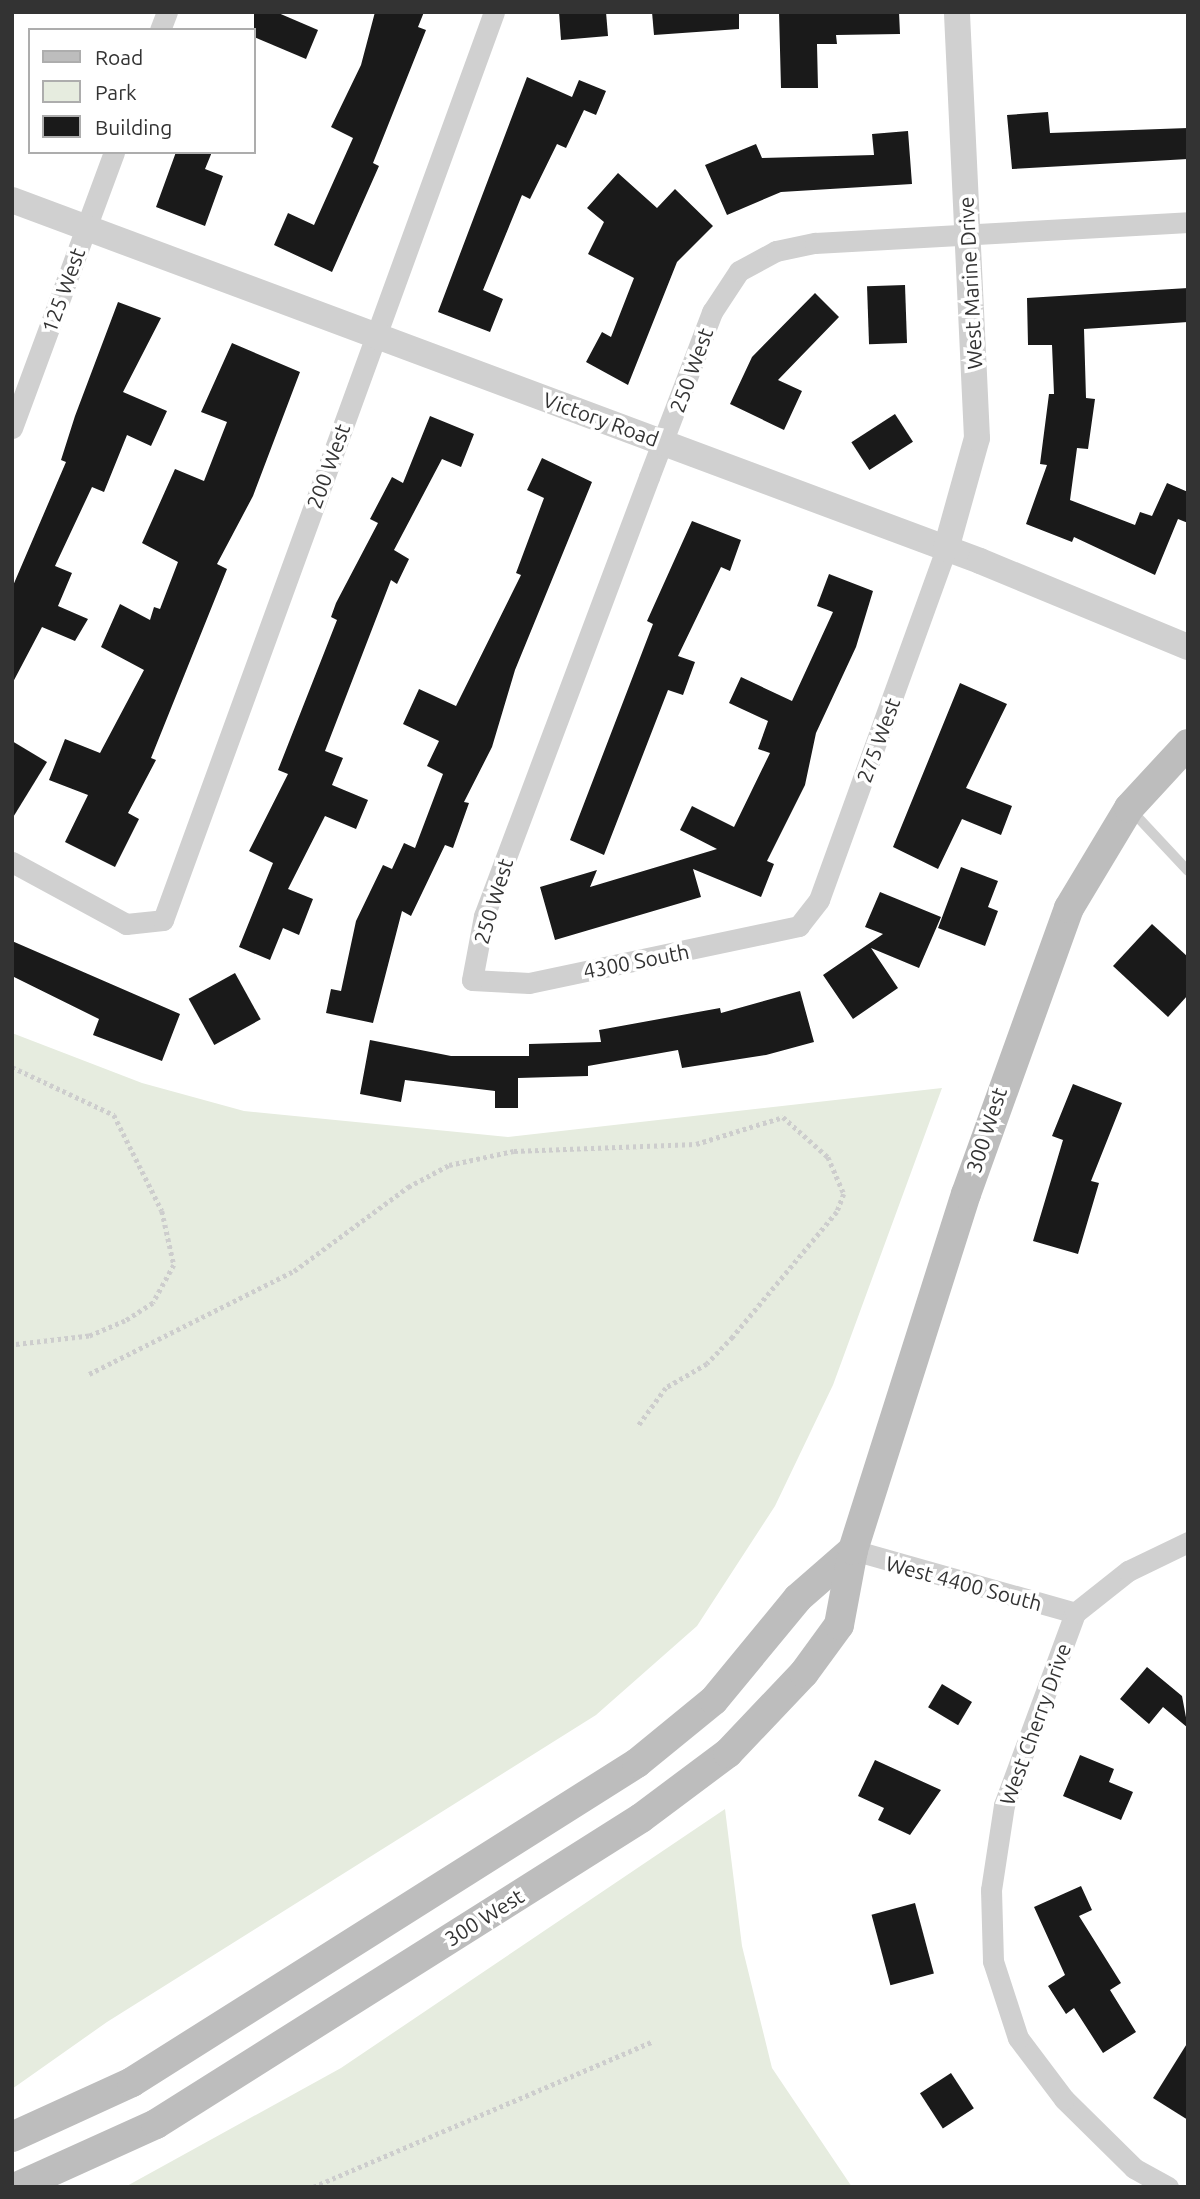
<!DOCTYPE html>
<style>
body{margin:0}
#map{position:relative;width:1200px;height:2199px;overflow:hidden;background:#fff;font-family:Ubuntu,sans-serif}
div>[style]{position:absolute}
.green>*{inset:0;background:#e6ecdf}
.building>*{inset:0;background:#1a1a1a;transform-origin:0 0}
.path>*{height:4.5px;margin-top:-2.25px;transform-origin:0;background:repeating-linear-gradient(90deg,#cdcdcd 0 3.5px,transparent 0 7px)}
.service>*{height:10px;margin:-5px;padding:0 5px;transform-origin:5px;border-radius:5px;background:#d0d0d0}
.minor>*{height:21px;margin:-10.5px;padding:0 10.5px;transform-origin:10.5px;border-radius:10.5px;background:#d0d0d0}
.tertiary>*{height:26px;margin:-13px;padding:0 13px;transform-origin:13px;border-radius:13px;background:#d0d0d0}
.secondary>*{height:30px;margin:-15px;padding:0 15px;transform-origin:15px;border-radius:15px;background:#bdbdbd}
span{translate:-50% -50%;white-space:nowrap;text-align:center;line-height:1.15;-webkit-text-stroke:7px #fff;paint-order:stroke}
.street-label{font-size:21px;color:#333}
.frame{position:absolute;inset:0;border:14px solid #333;pointer-events:none}
.legend{position:absolute;left:28px;top:28px;width:228px;height:126px;box-sizing:border-box;background:#fff;border:2px solid #adadad;margin:0;padding:9px 12px;list-style:none;font-size:21px;color:#333}
.legend li{display:flex;align-items:center;gap:14px;height:35px}
.legend b{width:35px;border:2px solid #adadad}
</style>
<div id="map">
<div class="green">
<div style="clip-path:polygon(12px 1033px,142px 1083px,244px 1111px,508px 1137px,942px 1088px,833px 1385px,775px 1506px,697px 1626px,596px 1715px,107px 2022px,12px 2089px)"></div>
<div style="clip-path:polygon(725px 1809px,742px 1946px,772px 2068px,852px 2187px,125px 2187px,341px 2068px)"></div>
</div>
<div class="building">
<div style="clip-path:polygon(254px 12px,276px 12px,318px 30px,306px 59px,254px 37px)"></div>
<div style="clip-path:polygon(375px 12px,424px 12px,418px 27px,426px 30px,373px 163px,379px 166px,332px 272px,274px 245px,288px 213px,314px 225px,353px 138px,331px 127px,361px 65px)"></div>
<div style="clip-path:polygon(559px 12px,606px 12px,608px 36px,561px 40px)"></div>
<div style="clip-path:polygon(652px 12px,739px 12px,739px 29px,654px 35px)"></div>
<div style="clip-path:polygon(779px 12px,899px 12px,900px 34px,836px 35px,837px 44px,817px 44px,818px 88px,781px 88px)"></div>
<div style="clip-path:polygon(527px 77px,572px 97px,579px 80px,606px 91px,596px 115px,584px 110px,566px 148px,557px 144px,530px 199px,522px 195px,483px 290px,503px 299px,490px 332px,438px 312px)"></div>
<div style="clip-path:polygon(1048px 112px,1050px 133px,1188px 128px,1188px 159px,1012px 169px,1007px 115px)"></div>
<div style="clip-path:polygon(908px 131px,912px 184px,781px 192px,727px 215px,705px 165px,756px 144px,762px 158px,874px 155px,872px 134px)"></div>
<div style="clip-path:polygon(176px 152px,212px 152px,205px 169px,223px 176px,205px 226px,156px 207px)"></div>
<div style="clip-path:polygon(618px 173px,657px 208px,675px 189px,713px 226px,677px 262px,628px 385px,586px 362px,602px 332px,611px 337px,634px 278px,588px 254px,604px 222px,587px 208px)"></div>
<div style="left:905px;top:285px;width:58px;height:38px;rotate:88deg"></div>
<div style="clip-path:polygon(1188px 288px,1188px 322px,1084px 329px,1086px 398px,1095px 399px,1088px 449px,1077px 448px,1070px 500px,1135px 525px,1140px 512px,1152px 516px,1167px 483px,1188px 492px,1188px 523px,1178px 519px,1155px 575px,1074px 537px,1072px 542px,1026px 524px,1047px 465px,1040px 464px,1049px 394px,1054px 394px,1052px 345px,1028px 345px,1027px 298px)"></div>
<div style="clip-path:polygon(815px 293px,839px 317px,778px 380px,802px 391px,784px 430px,730px 404px,752px 357px)"></div>
<div style="clip-path:polygon(118px 302px,161px 318px,123px 392px,167px 411px,151px 446px,127px 435px,104px 492px,92px 487px,55px 566px,72px 573px,58px 606px,88px 619px,75px 641px,42px 627px,12px 684px,12px 588px,66px 462px,61px 460px,75px 416px)"></div>
<div style="clip-path:polygon(232px 343px,300px 372px,253px 496px,217px 564px,227px 569px,151px 758px,156px 760px,128px 813px,139px 819px,115px 867px,65px 842px,88px 795px,49px 780px,65px 739px,100px 753px,144px 670px,101px 647px,120px 604px,150px 620px,154px 607px,160px 609px,178px 562px,142px 543px,175px 469px,204px 481px,227px 422px,201px 412px)"></div>
<div style="left:895px;top:414px;width:33px;height:52px;rotate:57deg"></div>
<div style="clip-path:polygon(430px 416px,474px 434px,461px 467px,442px 459px,394px 550px,409px 559px,397px 584px,391px 580px,325px 751px,343px 758px,332px 785px,368px 800px,356px 829px,325px 816px,288px 889px,313px 899px,299px 935px,283px 928px,270px 960px,239px 947px,273px 863px,249px 851px,288px 774px,278px 770px,337px 620px,331px 617px,336px 603px,378px 523px,370px 519px,392px 477px,403px 483px)"></div>
<div style="clip-path:polygon(542px 458px,592px 482px,515px 670px,492px 747px,464px 802px,469px 803px,453px 848px,445px 845px,411px 916px,402px 911px,373px 1023px,326px 1013px,331px 989px,341px 991px,356px 921px,383px 865px,392px 869px,404px 843px,415px 848px,443px 774px,427px 766px,439px 741px,403px 724px,419px 689px,456px 706px,521px 575px,516px 573px,544px 498px,527px 490px)"></div>
<div style="clip-path:polygon(692px 521px,741px 540px,730px 571px,721px 567px,678px 656px,695px 662px,683px 695px,668px 690px,604px 855px,570px 840px,653px 624px,647px 621px)"></div>
<div style="clip-path:polygon(829px 574px,873px 591px,856px 647px,816px 733px,805px 785px,767px 861px,774px 864px,761px 897px,693px 869px,701px 897px,555px 940px,540px 887px,597px 870px,590px 887px,717px 849px,680px 830px,692px 806px,734px 827px,770px 753px,758px 749px,768px 721px,729px 703px,741px 677px,792px 701px,833px 612px,817px 606px)"></div>
<div style="clip-path:polygon(960px 683px,1007px 704px,966px 788px,1012px 806px,1001px 835px,962px 819px,938px 869px,893px 847px)"></div>
<div style="clip-path:polygon(12px 741px,47px 762px,12px 819px)"></div>
<div style="clip-path:polygon(961px 867px,998px 881px,988px 907px,998px 911px,985px 946px,938px 928px)"></div>
<div style="clip-path:polygon(880px 892px,941px 917px,919px 968px,871px 948px,898px 988px,853px 1019px,823px 975px,883px 934px,865px 927px)"></div>
<div style="clip-path:polygon(1152px 924px,1188px 957px,1188px 995px,1168px 1017px,1113px 966px)"></div>
<div style="clip-path:polygon(12px 941px,180px 1014px,162px 1061px,93px 1035px,99px 1019px,12px 976px)"></div>
<div style="left:235px;top:973px;width:53px;height:53px;rotate:61deg"></div>
<div style="clip-path:polygon(800px 991px,814px 1042px,766px 1055px,682px 1068px,678px 1050px,588px 1066px,588px 1076px,518px 1078px,518px 1108px,495px 1108px,495px 1091px,405px 1080px,401px 1102px,360px 1094px,370px 1040px,451px 1056px,529px 1056px,529px 1044px,601px 1042px,599px 1030px,720px 1008px,721px 1013px)"></div>
<div style="clip-path:polygon(1073px 1084px,1122px 1103px,1091px 1181px,1099px 1183px,1078px 1254px,1033px 1241px,1063px 1140px,1052px 1136px)"></div>
<div style="clip-path:polygon(1147px 1667px,1182px 1696px,1188px 1728px,1163px 1707px,1149px 1724px,1120px 1699px)"></div>
<div style="left:942px;top:1684px;width:35px;height:27px;rotate:31deg"></div>
<div style="clip-path:polygon(1080px 1755px,1114px 1769px,1109px 1782px,1133px 1792px,1121px 1820px,1063px 1796px)"></div>
<div style="clip-path:polygon(875px 1760px,941px 1790px,910px 1835px,878px 1820px,884px 1808px,858px 1796px)"></div>
<div style="clip-path:polygon(1081px 1886px,1092px 1910px,1079px 1916px,1121px 1983px,1110px 1990px,1136px 2032px,1103px 2053px,1074px 2008px,1066px 2014px,1048px 1986px,1065px 1975px,1034px 1907px)"></div>
<div style="left:915px;top:1903px;width:73px;height:45px;rotate:75deg"></div>
<div style="clip-path:polygon(1188px 2042px,1188px 2120px,1153px 2098px)"></div>
<div style="left:951px;top:2073px;width:42px;height:37px;rotate:57deg"></div>
</div>
<div class="path">
<div style="left:12px;top:1067px;width:113px;rotate:25.2deg"></div>
<div style="left:114px;top:1115px;width:107px;rotate:63.4deg"></div>
<div style="left:162px;top:1211px;width:55px;rotate:77.5deg"></div>
<div style="left:174px;top:1265px;width:43px;rotate:118.9deg"></div>
<div style="left:153px;top:1303px;width:33px;rotate:147deg"></div>
<div style="left:125px;top:1321px;width:39px;rotate:157deg"></div>
<div style="left:89px;top:1336px;width:78px;rotate:173.3deg"></div>
<div style="left:89px;top:1374px;width:229px;rotate:-26.7deg"></div>
<div style="left:294px;top:1271px;width:142px;rotate:-36.4deg"></div>
<div style="left:408px;top:1187px;width:47px;rotate:-28.2deg"></div>
<div style="left:449px;top:1165px;width:66px;rotate:-12.2deg"></div>
<div style="left:514px;top:1151px;width:182px;rotate:-2.2deg"></div>
<div style="left:696px;top:1144px;width:91px;rotate:-17.2deg"></div>
<div style="left:783px;top:1117px;width:60px;rotate:41.6deg"></div>
<div style="left:828px;top:1157px;width:40px;rotate:66.6deg"></div>
<div style="left:844px;top:1194px;width:19px;rotate:111deg"></div>
<div style="left:837px;top:1212px;width:163px;rotate:129.8deg"></div>
<div style="left:733px;top:1337px;width:37px;rotate:134deg"></div>
<div style="left:707px;top:1364px;width:48px;rotate:149.7deg"></div>
<div style="left:666px;top:1388px;width:46px;rotate:126.1deg"></div>
<div style="left:313px;top:2187px;width:369px;rotate:-23.2deg"></div>
</div>
<div class="service">
<div style="left:1131px;top:810px;width:83px;rotate:46.9deg"></div>
</div>
<div class="minor">
<div style="left:160px;top:30px;width:19px;rotate:-69deg"></div>
<div style="left:12px;top:428px;width:294px;rotate:-69.7deg"></div>
<div style="left:946px;top:549px;width:373px;rotate:109.9deg"></div>
<div style="left:819px;top:900px;width:33px;rotate:128deg"></div>
<div style="left:799px;top:926px;width:276px;rotate:168.1deg"></div>
<div style="left:529px;top:983px;width:57px;rotate:-177deg"></div>
<div style="left:472px;top:980px;width:65px;rotate:-79.4deg"></div>
<div style="left:484px;top:916px;width:469px;rotate:-69.4deg"></div>
<div style="left:649px;top:477px;width:177px;rotate:-69.1deg"></div>
<div style="left:712px;top:312px;width:49px;rotate:-56.6deg"></div>
<div style="left:739px;top:271px;width:42px;rotate:-28.4deg"></div>
<div style="left:776px;top:251px;width:40px;rotate:-12deg"></div>
<div style="left:815px;top:243px;width:374px;rotate:-3.2deg"></div>
<div style="left:12px;top:862px;width:130px;rotate:28.5deg"></div>
<div style="left:126px;top:924px;width:37px;rotate:-6deg"></div>
<div style="left:163px;top:920px;width:966px;rotate:-69.97deg"></div>
<div style="left:853px;top:1550px;width:231px;rotate:15.8deg"></div>
<div style="left:1168px;top:2187px;width:39px;rotate:-151deg"></div>
<div style="left:1134px;top:2168px;width:98px;rotate:-135.4deg"></div>
<div style="left:1064px;top:2099px;width:76px;rotate:-127deg"></div>
<div style="left:1018px;top:2038px;width:81px;rotate:-108deg"></div>
<div style="left:993px;top:1961px;width:71px;rotate:-91.6deg"></div>
<div style="left:991px;top:1890px;width:86px;rotate:-81.3deg"></div>
<div style="left:1004px;top:1805px;width:205px;rotate:-69.7deg"></div>
<div style="left:1075px;top:1613px;width:68px;rotate:-38.4deg"></div>
<div style="left:1128px;top:1571px;width:67px;rotate:-25.8deg"></div>
</div>
<div class="tertiary">
<div style="left:12px;top:200px;width:1033px;rotate:20.45deg"></div>
<div style="left:980px;top:561px;width:225px;rotate:22.5deg"></div>
<div style="left:946px;top:549px;width:115px;rotate:-74.4deg"></div>
<div style="left:977px;top:438px;width:426px;rotate:-92.7deg"></div>
</div>
<div class="secondary">
<div style="left:12px;top:2137px;width:132px;rotate:-24.6deg"></div>
<div style="left:132px;top:2082px;width:597px;rotate:-32.28deg"></div>
<div style="left:637px;top:1763px;width:99px;rotate:-39.3deg"></div>
<div style="left:714px;top:1700px;width:132px;rotate:-50.5deg"></div>
<div style="left:798px;top:1598px;width:73px;rotate:-41.1deg"></div>
<div style="left:17px;top:2187px;width:153px;rotate:-24.4deg"></div>
<div style="left:156px;top:2124px;width:573px;rotate:-32.25deg"></div>
<div style="left:641px;top:1818px;width:109px;rotate:-36.8deg"></div>
<div style="left:728px;top:1753px;width:110px;rotate:-46.5deg"></div>
<div style="left:804px;top:1673px;width:59px;rotate:-53.9deg"></div>
<div style="left:839px;top:1625px;width:76px;rotate:-79.4deg"></div>
<div style="left:853px;top:1550px;width:374px;rotate:-72.4deg"></div>
<div style="left:966px;top:1194px;width:304px;rotate:-70.2deg"></div>
<div style="left:1069px;top:908px;width:117px;rotate:-59deg"></div>
<div style="left:1129px;top:808px;width:87px;rotate:-47.3deg"></div>
</div>
<div class="street-label">
<span style="left:970px;top:283px;rotate:-93deg">West Marine Drive</span>
<span style="left:63px;top:290px;rotate:-70deg">125 West</span>
<span style="left:691px;top:370px;rotate:-70deg">250 West</span>
<span style="left:601px;top:419px;rotate:20deg">Victory Road</span>
<span style="left:328px;top:466px;rotate:-70deg">200 West</span>
<span style="left:878px;top:740px;rotate:-70deg">275 West</span>
<span style="left:493px;top:901px;rotate:-73deg">250 West</span>
<span style="left:636px;top:961px;rotate:-11deg">4300 South</span>
<span style="left:986px;top:1130px;rotate:-72deg">300 West</span>
<span style="left:964px;top:1583px;rotate:15deg">West 4400 South</span>
<span style="left:1035px;top:1724px;rotate:-70deg">West Cherry Drive</span>
<span style="left:484px;top:1917px;rotate:-32deg">300 West</span>
</div>
<div class="frame"></div>
<ul class="legend">
<li><b style="height:9px;background:#bdbdbd"></b>Road</li>
<li><b style="height:19px;background:#e6ecdf"></b>Park</li>
<li><b style="height:19px;background:#1a1a1a"></b>Building</li>
</ul>
</div>
